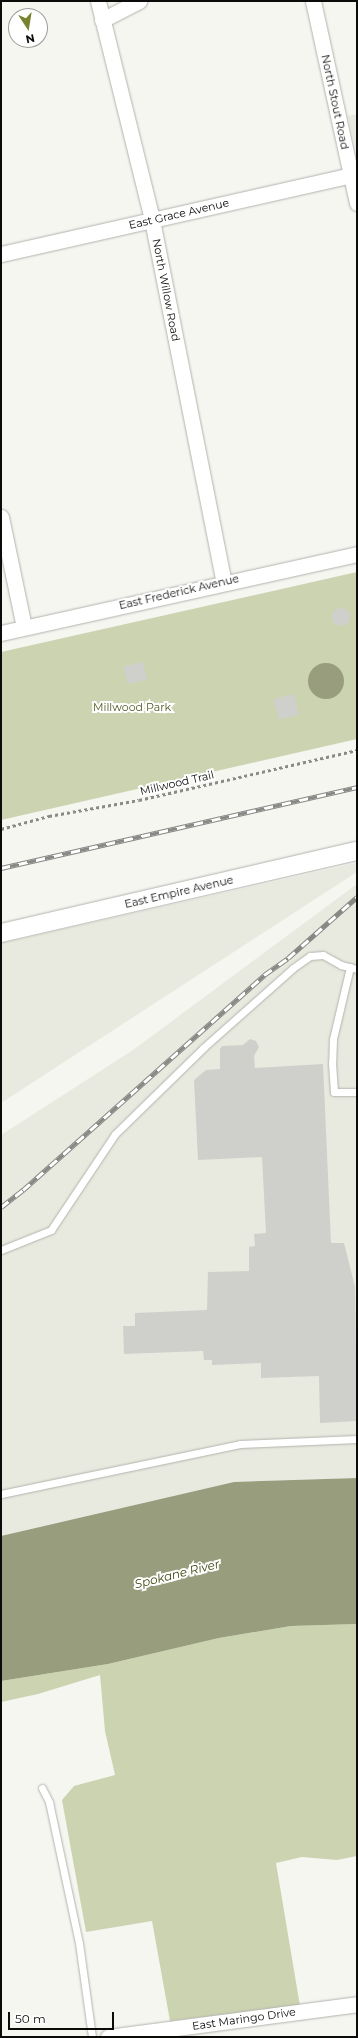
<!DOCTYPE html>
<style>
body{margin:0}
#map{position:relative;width:358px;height:2038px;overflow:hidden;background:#f5f6f0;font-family:Montserrat,sans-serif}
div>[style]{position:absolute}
.built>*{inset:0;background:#e8eadf}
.green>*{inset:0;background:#ccd3b1}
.water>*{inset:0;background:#989d7d}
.round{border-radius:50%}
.building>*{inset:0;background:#cfd0cb;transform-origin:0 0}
.path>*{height:2.5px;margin-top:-1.25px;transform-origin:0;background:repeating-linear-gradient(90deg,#8a8b87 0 3px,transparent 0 6px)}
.roads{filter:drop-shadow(0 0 1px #b2b3ae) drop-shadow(0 0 1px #b2b3ae)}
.service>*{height:7px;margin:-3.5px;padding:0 3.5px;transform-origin:3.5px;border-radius:3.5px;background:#fff}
.minor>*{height:15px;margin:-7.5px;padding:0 7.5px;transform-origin:7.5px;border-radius:7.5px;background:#fff}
.tertiary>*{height:18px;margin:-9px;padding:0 9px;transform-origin:9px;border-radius:9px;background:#fff}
.rail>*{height:4.5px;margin-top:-2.25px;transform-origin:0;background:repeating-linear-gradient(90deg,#fff 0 9px,#888985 0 18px);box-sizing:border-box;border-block:1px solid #888985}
span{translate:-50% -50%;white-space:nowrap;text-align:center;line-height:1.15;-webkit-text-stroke:4px #fff;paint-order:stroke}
.street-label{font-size:11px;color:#0b0c0a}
.park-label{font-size:11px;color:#515822}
.water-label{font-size:12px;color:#424810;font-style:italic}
.frame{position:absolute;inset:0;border:2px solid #0b0c0a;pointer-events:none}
.north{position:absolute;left:8px;top:8px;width:40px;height:40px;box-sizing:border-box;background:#fff;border:1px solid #9d9e9d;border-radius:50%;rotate:168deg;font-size:11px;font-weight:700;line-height:16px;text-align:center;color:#0b0c0a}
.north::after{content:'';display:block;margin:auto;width:14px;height:18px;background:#79832f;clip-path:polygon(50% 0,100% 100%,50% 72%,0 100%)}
.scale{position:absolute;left:8px;top:2012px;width:106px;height:18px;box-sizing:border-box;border:2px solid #0b0c0a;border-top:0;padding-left:5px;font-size:12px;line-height:14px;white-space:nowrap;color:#0b0c0a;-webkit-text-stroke:3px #fff;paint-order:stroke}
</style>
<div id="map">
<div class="built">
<div style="clip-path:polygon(357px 114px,357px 154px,348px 116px)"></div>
<div style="clip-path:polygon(357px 863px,357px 872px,1px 1103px,1px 943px)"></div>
<div style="clip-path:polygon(357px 884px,357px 1478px,234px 1482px,1px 1536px,1px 1135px,133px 1050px)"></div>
</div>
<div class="green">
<div style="clip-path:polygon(357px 572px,357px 739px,1px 820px,1px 652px)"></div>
<div style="clip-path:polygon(357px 1624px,357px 1856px,337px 1860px,302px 1857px,276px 1863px,300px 2006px,170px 2021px,152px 1921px,86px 1932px,62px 1800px,74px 1786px,115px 1775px,105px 1731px,100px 1675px,38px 1694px,1px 1702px,1px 1681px,108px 1664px,219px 1638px,291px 1626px)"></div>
</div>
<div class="water">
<div class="round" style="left:308px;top:663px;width:36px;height:36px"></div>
<div style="clip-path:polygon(357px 1478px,357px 1624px,291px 1626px,219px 1638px,108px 1664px,1px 1681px,1px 1536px,234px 1482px)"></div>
</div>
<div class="building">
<div class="round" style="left:332px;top:608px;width:18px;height:18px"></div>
<div style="left:143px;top:662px;width:18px;height:20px;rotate:77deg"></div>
<div style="left:294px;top:694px;width:21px;height:21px;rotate:76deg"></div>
<div style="clip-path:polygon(250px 1039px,256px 1041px,259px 1047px,254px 1056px,255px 1068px,323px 1064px,331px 1243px,344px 1243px,355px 1287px,357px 1421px,320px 1423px,319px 1376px,261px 1378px,261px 1363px,212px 1365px,212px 1360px,204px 1360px,203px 1351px,124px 1354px,123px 1326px,135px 1326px,135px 1313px,207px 1310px,208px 1272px,249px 1271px,249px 1247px,255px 1246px,254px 1234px,266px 1233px,262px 1157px,198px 1160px,194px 1080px,206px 1070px,220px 1069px,220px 1049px,222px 1046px,243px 1045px)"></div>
</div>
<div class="path">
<div style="left:1px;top:829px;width:50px;rotate:-15.2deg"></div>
<div style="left:49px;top:816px;width:91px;rotate:-10.1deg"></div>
<div style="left:139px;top:800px;width:224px;rotate:-12.9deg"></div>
</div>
<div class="roads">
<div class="service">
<div style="left:350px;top:967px;width:74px;rotate:103.3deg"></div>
<div style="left:333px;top:1039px;width:24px;rotate:92deg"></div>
<div style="left:332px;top:1063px;width:29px;rotate:86deg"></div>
<div style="left:334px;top:1092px;width:23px"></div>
<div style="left:1px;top:1250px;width:54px;rotate:-21.8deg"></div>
<div style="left:51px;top:1230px;width:115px;rotate:-56.3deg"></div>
<div style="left:115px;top:1134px;width:123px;rotate:-44.3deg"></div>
<div style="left:203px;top:1048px;width:120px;rotate:-41.6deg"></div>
<div style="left:293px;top:968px;width:21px;rotate:-35deg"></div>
<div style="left:310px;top:956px;width:13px;rotate:-4deg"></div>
<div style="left:323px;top:955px;width:21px;rotate:29deg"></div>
<div style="left:341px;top:965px;width:16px;rotate:14deg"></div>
<div style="left:1px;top:1494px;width:244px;rotate:-11.8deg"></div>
<div style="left:240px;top:1444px;width:117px;rotate:-2.4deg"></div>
<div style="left:42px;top:1788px;width:16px;rotate:63deg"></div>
<div style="left:49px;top:1802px;width:144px;rotate:78deg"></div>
<div style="left:79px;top:1943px;width:95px;rotate:82.1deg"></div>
</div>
<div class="minor">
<div style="left:98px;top:1px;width:226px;rotate:76.1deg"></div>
<div style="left:152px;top:220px;width:369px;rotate:78.8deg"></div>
<div style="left:313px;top:1px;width:207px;rotate:77.7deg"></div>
<div style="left:102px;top:20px;width:42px;rotate:-27.2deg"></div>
<div style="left:1px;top:254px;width:365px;rotate:-12.7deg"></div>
<div style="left:1px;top:517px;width:112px;rotate:78.2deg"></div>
<div style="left:1px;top:633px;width:365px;rotate:-12.5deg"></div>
<div style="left:108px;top:2037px;width:251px;rotate:-7.5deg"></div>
</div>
<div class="tertiary">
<div style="left:1px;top:933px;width:365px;rotate:-13deg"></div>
</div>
</div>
<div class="rail">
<div style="left:1px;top:868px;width:365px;rotate:-12.8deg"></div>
<div style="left:1px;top:1207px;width:28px;rotate:-38deg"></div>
<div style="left:23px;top:1190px;width:323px;rotate:-41.7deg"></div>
<div style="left:264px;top:975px;width:29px;rotate:-35deg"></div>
<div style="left:288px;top:958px;width:92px;rotate:-41.5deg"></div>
</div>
<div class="street-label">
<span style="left:335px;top:102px;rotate:78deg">North Stout Road</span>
<span style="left:179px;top:214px;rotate:-13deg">East Grace Avenue</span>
<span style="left:166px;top:290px;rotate:79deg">North Willow Road</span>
<span style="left:179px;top:592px;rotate:-13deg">East Frederick Avenue</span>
<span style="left:177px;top:783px;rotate:-13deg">Millwood Trail</span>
<span style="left:179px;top:892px;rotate:-13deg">East Empire Avenue</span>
<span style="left:244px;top:2019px;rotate:-8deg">East Maringo Drive</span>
</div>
<div class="park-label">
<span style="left:132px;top:707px">Millwood Park</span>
</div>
<div class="water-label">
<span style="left:177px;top:1574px;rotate:-14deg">Spokane River</span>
</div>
<div class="frame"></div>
<div class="north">N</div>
<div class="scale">50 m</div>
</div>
